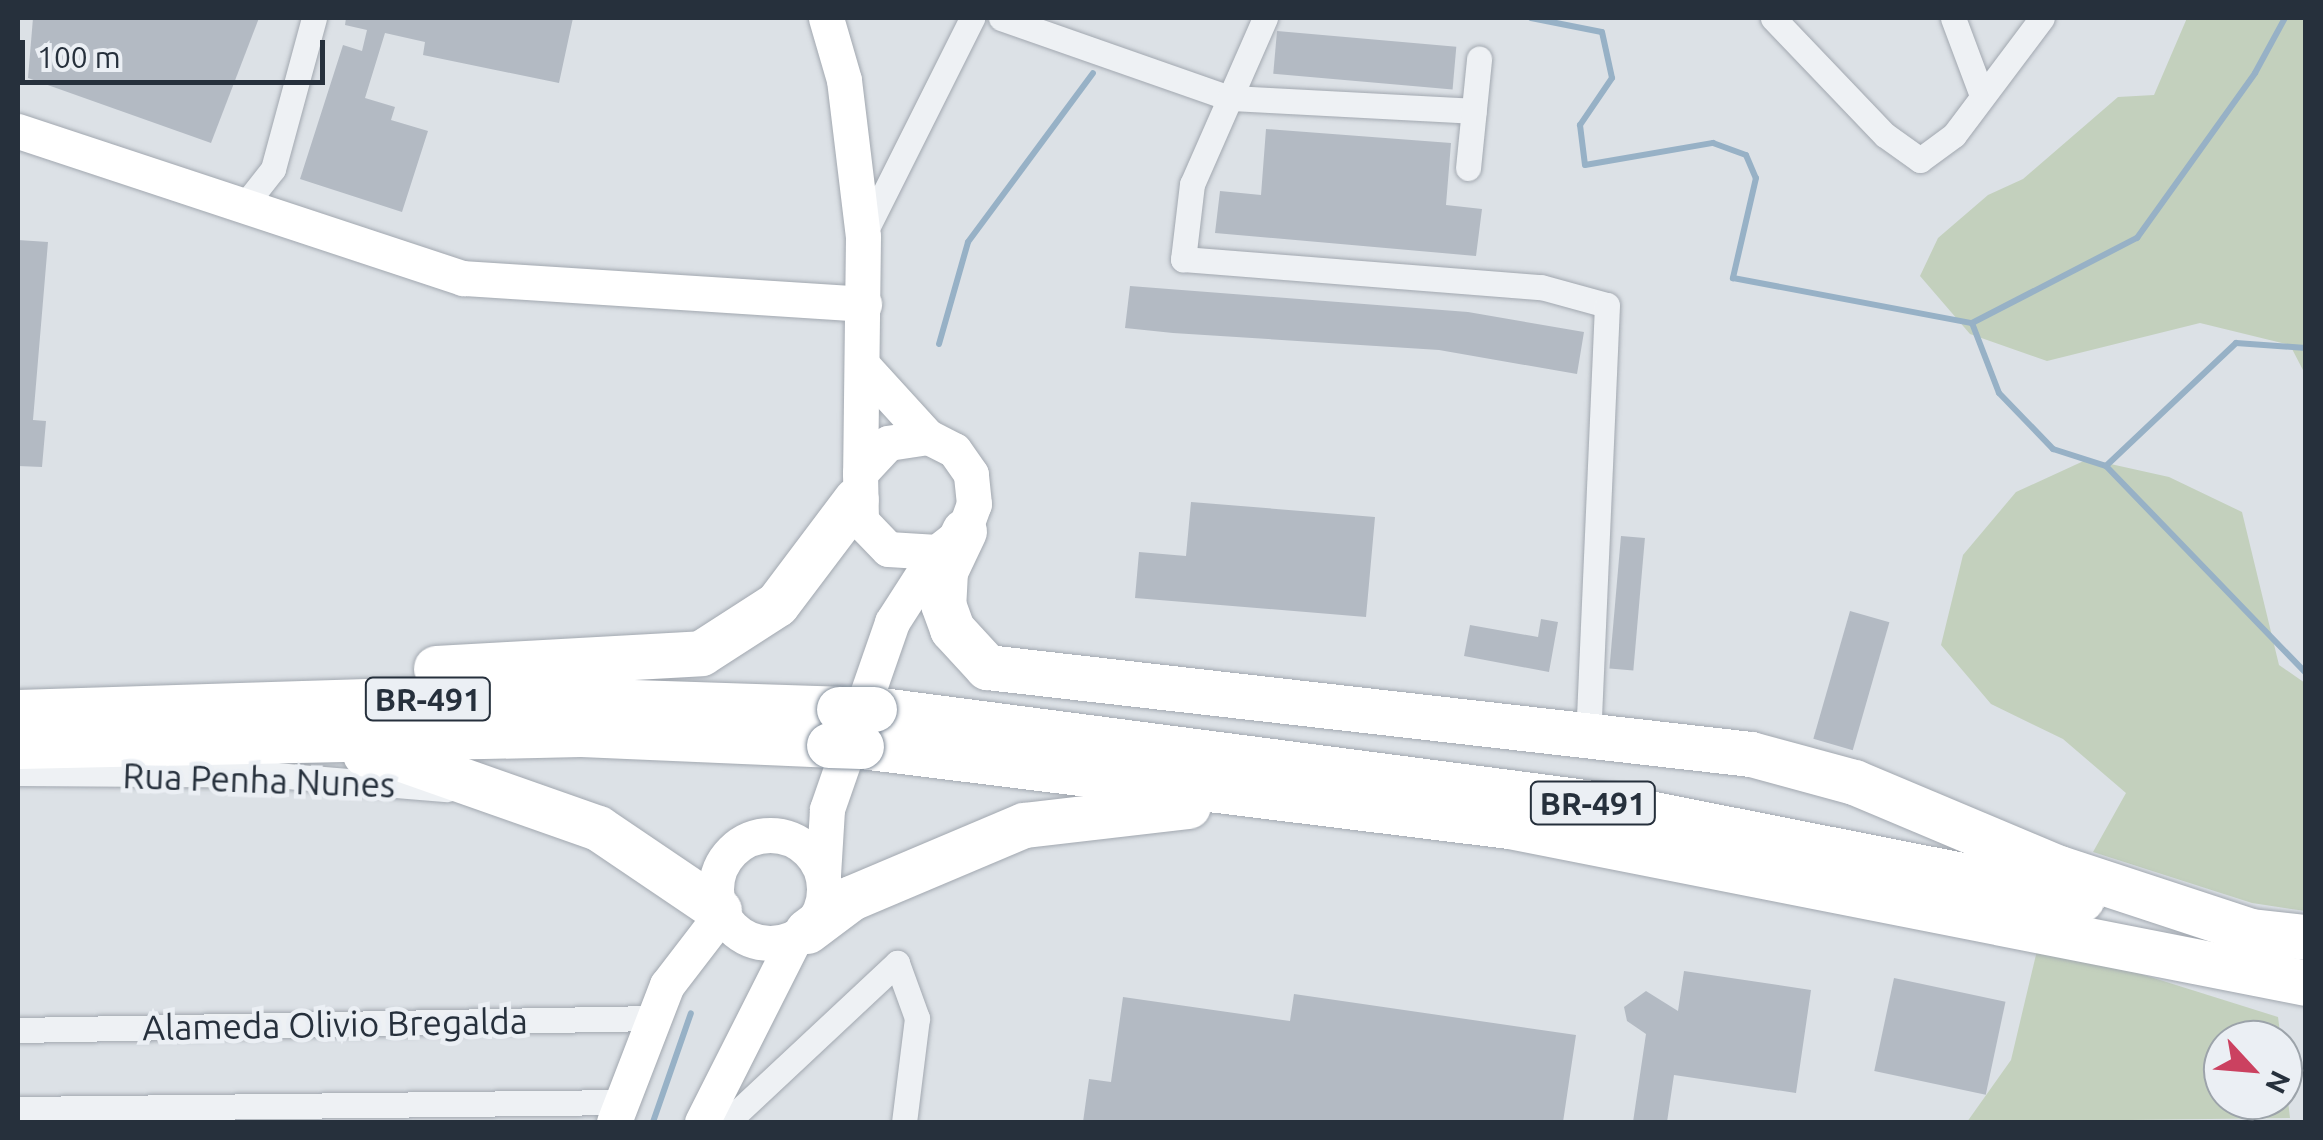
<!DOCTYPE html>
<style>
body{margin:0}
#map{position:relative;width:2323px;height:1140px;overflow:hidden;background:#dce1e6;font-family:Ubuntu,sans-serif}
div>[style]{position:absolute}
.green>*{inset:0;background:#c3d0bd}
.stream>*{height:6px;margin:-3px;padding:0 3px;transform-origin:3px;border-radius:3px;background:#97b1c6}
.building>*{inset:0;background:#b3bac3;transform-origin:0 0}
.roads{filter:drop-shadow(0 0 2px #a2a8b0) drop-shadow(0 0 2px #a2a8b0)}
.street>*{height:25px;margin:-12.5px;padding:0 12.5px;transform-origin:12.5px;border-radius:12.5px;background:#eef1f4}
.secondary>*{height:35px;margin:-17.5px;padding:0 17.5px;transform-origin:17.5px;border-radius:17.5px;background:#fff}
.secondary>.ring{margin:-17.5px;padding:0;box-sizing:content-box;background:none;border:35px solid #fff;border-radius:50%}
.highway>*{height:45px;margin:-22.5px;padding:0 22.5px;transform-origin:22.5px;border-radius:22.5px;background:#fff}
.bridges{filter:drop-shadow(0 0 2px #848f9c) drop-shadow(0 0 2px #848f9c)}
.highway-bridge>*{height:45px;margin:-22.5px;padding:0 22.5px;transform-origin:22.5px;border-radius:22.5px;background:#fff}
span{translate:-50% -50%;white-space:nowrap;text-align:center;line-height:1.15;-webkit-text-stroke:9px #ebeff4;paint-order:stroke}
.shield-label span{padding:2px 8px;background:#ebeff4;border:2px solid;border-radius:8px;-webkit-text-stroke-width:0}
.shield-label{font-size:32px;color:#26303c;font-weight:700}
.street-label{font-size:35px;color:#26303c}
.frame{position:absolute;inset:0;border:20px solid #26303c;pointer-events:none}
.north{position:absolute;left:2203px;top:1020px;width:100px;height:100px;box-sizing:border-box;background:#ebeff4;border:2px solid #9ca3aa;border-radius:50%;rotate:116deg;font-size:28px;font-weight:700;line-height:40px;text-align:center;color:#26303c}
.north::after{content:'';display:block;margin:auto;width:35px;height:45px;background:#cb4160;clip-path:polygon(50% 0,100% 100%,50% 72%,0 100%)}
.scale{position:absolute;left:20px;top:40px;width:305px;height:45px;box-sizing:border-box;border:5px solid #26303c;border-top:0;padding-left:12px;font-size:30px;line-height:35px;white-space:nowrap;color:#26303c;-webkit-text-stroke:8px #ebeff4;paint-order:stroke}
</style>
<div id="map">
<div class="green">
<div style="clip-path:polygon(2187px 18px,2305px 18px,2305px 374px,2290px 345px,2200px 323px,2047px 361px,1970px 334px,1920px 276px,1938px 238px,1988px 195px,2023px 179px,2118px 97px,2154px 95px)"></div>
<div style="clip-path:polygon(2088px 459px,2169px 477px,2242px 512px,2279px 665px,2305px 683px,2305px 911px,2252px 903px,2093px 852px,2126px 793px,2063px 739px,1991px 704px,1941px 645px,1963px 555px,2016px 492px)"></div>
<div style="clip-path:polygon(2039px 942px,2278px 1017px,2281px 1040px,2223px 1040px,2223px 1100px,2283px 1100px,2283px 1058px,2290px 1118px,1967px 1122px,2011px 1060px)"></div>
</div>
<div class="stream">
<div style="left:1531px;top:18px;width:72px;rotate:11.2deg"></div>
<div style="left:1602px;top:32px;width:47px;rotate:77.7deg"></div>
<div style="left:1612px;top:78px;width:57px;rotate:124.2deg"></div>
<div style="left:1580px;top:125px;width:40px;rotate:82.9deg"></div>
<div style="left:1585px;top:165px;width:130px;rotate:-9.8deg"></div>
<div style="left:1713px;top:143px;width:35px;rotate:20deg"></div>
<div style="left:1746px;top:155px;width:25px;rotate:67deg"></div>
<div style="left:1756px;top:178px;width:103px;rotate:103deg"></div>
<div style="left:1733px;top:278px;width:243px;rotate:10.7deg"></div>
<div style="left:1972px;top:323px;width:75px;rotate:68.9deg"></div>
<div style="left:1999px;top:393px;width:78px;rotate:46deg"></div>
<div style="left:2053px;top:449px;width:56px;rotate:17.8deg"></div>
<div style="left:2106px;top:466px;width:179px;rotate:-43.4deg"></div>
<div style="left:2236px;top:343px;width:70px;rotate:4.1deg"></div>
<div style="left:1972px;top:323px;width:186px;rotate:-27.3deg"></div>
<div style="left:2137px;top:238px;width:203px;rotate:-54.4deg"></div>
<div style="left:2255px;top:73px;width:63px;rotate:-61.4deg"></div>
<div style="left:939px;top:344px;width:106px;rotate:-74.1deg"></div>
<div style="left:968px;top:242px;width:210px;rotate:-53.5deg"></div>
<div style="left:2106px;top:466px;width:288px;rotate:46deg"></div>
<div style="left:653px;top:1122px;width:115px;rotate:-70.8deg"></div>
</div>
<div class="building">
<div style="clip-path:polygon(33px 18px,259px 18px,211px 143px,28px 78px)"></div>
<div style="clip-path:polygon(346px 18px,573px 18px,559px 83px,423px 55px,425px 42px,385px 33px,365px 98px,395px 107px,391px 120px,428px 131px,402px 212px,300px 179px,343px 45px,362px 51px,367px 30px,345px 25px)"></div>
<div style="left:1277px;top:31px;width:180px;height:43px;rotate:5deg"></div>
<div style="clip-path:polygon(1266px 129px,1451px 143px,1446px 205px,1482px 209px,1476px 256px,1215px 233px,1220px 191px,1261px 195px)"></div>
<div style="clip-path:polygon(18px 240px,48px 242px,33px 420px,46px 421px,42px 467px,18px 466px)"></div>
<div style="clip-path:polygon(1130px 286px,1468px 312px,1584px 332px,1577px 374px,1439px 350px,1173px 333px,1125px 328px)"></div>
<div style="clip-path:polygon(1191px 502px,1375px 517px,1366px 617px,1135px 598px,1139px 552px,1186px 556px)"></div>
<div style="left:1621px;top:536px;width:24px;height:133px;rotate:5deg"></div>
<div style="left:1850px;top:611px;width:41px;height:133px;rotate:16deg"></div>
<div style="clip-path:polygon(1541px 619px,1558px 622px,1549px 672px,1464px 656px,1470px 625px,1538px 637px)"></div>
<div style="clip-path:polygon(1684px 971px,1811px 990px,1796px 1093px,1674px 1075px,1667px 1122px,1633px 1122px,1646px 1034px,1627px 1021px,1624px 1007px,1646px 991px,1678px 1011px)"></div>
<div style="left:1894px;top:978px;width:114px;height:95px;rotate:12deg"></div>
<div style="clip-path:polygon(1294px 994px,1576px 1035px,1563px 1122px,1083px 1122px,1089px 1079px,1111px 1082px,1123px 997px,1290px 1021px)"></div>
</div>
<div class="roads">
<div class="street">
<div style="left:1001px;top:18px;width:243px;rotate:19.3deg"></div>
<div style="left:1230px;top:98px;width:244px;rotate:3deg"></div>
<div style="left:1265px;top:18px;width:181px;rotate:113.7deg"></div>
<div style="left:1192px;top:184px;width:76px;rotate:96.8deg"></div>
<div style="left:1183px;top:259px;width:359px;rotate:4.5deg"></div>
<div style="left:1541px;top:287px;width:68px;rotate:15.3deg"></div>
<div style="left:1607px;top:305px;width:428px;rotate:92.5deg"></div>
<div style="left:1773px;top:18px;width:162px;rotate:46.3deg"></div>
<div style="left:1885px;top:135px;width:43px;rotate:35.5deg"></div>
<div style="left:1920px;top:160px;width:42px;rotate:-36.3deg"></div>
<div style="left:1954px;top:135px;width:146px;rotate:-53.1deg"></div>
<div style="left:1953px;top:18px;width:80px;rotate:69.5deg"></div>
<div style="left:1468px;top:168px;width:110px;rotate:-84.2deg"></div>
<div style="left:247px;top:202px;width:42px;rotate:-51.8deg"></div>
<div style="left:273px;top:169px;width:156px;rotate:-74.8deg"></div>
<div style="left:863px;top:236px;width:244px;rotate:-63.4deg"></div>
<div style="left:18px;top:773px;width:257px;rotate:0.4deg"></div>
<div style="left:275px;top:775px;width:173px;rotate:4.7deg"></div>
<div style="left:18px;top:1030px;width:634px;rotate:-1.08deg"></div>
<div style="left:18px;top:1109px;width:605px;rotate:-0.66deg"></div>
<div style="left:727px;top:1122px;width:233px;rotate:-43.1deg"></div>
<div style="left:897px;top:963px;width:59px;rotate:70deg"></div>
<div style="left:917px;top:1018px;width:105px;rotate:97.1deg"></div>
</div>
<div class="secondary">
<div style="left:826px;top:18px;width:65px;rotate:73.8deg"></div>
<div style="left:844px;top:80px;width:157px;rotate:83.1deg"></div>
<div style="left:863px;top:236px;width:237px;rotate:90.7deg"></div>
<div style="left:18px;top:131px;width:469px;rotate:18.3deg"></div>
<div style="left:463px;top:278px;width:402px;rotate:3.7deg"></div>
<div style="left:865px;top:368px;width:93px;rotate:47.6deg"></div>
<div class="ring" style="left:716px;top:835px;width:73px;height:73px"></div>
<div style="left:823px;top:875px;width:66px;rotate:-86.5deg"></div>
<div style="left:827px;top:809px;width:198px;rotate:-70.8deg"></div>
<div style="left:892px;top:622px;width:83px;rotate:-57.3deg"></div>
<div style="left:937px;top:552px;width:34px;rotate:-38deg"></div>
<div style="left:964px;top:531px;width:29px;rotate:-70deg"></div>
<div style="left:974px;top:504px;width:30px;rotate:-96deg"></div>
<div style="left:971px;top:474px;width:29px;rotate:-125deg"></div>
<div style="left:954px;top:450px;width:29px;rotate:-153deg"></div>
<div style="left:928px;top:437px;width:40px;rotate:171.5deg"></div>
<div style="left:888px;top:443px;width:41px;rotate:133deg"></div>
<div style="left:860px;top:473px;width:48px;rotate:88.8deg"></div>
<div style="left:861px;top:521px;width:39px;rotate:46deg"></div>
<div style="left:888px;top:549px;width:49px;rotate:3.5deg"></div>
<div style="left:614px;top:1122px;width:147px;rotate:-68.9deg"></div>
<div style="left:667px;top:985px;width:87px;rotate:-52.5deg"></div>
<div style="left:702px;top:1122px;width:208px;rotate:-63.2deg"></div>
</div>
<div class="highway">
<div style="left:964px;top:531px;width:44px;rotate:115.4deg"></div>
<div style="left:945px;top:571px;width:33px;rotate:93deg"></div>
<div style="left:943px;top:604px;width:27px;rotate:70deg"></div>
<div style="left:952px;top:629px;width:52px;rotate:47.4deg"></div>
<div style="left:987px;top:667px;width:769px;rotate:6.5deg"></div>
<div style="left:1751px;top:754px;width:107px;rotate:15.2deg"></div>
<div style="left:1854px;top:782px;width:222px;rotate:22.8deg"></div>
<div style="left:2059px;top:868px;width:215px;rotate:18.2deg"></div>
<div style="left:436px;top:668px;width:265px;rotate:-3.2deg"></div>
<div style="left:701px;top:653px;width:90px;rotate:-32.8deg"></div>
<div style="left:777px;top:604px;width:131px;rotate:-53deg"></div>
<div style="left:874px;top:709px;width:740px;rotate:7.45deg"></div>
<div style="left:1608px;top:805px;width:483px;rotate:11.2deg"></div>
<div style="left:18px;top:712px;width:467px;rotate:-1.8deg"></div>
<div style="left:485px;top:697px;width:354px;rotate:1.9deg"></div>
<div style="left:18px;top:746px;width:563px;rotate:-1.22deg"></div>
<div style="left:581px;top:734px;width:248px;rotate:2.5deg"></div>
<div style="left:861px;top:746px;width:653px;rotate:7.04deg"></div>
<div style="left:1509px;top:826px;width:812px;rotate:11.14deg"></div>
<div style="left:365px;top:754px;width:34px;rotate:7deg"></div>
<div style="left:399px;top:758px;width:211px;rotate:19.4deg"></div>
<div style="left:598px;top:828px;width:146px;rotate:34.1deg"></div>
<div style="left:2233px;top:929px;width:73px;rotate:6.3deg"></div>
<div style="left:807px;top:931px;width:55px;rotate:-36.9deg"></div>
<div style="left:851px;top:898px;width:188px;rotate:-22.9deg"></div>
<div style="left:1024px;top:825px;width:165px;rotate:-6.6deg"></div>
</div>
</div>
<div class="bridges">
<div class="highway-bridge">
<div style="left:839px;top:709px;width:35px"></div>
<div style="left:829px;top:745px;width:32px;rotate:2deg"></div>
</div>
</div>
<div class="shield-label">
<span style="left:428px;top:699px">BR-491</span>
<span style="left:1593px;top:803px">BR-491</span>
</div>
<div class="street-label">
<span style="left:259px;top:780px;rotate:2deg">Rua Penha Nunes</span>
<span style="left:335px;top:1024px;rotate:-1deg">Alameda Olivio Bregalda</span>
</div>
<div class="frame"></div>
<div class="north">N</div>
<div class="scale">100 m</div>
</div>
